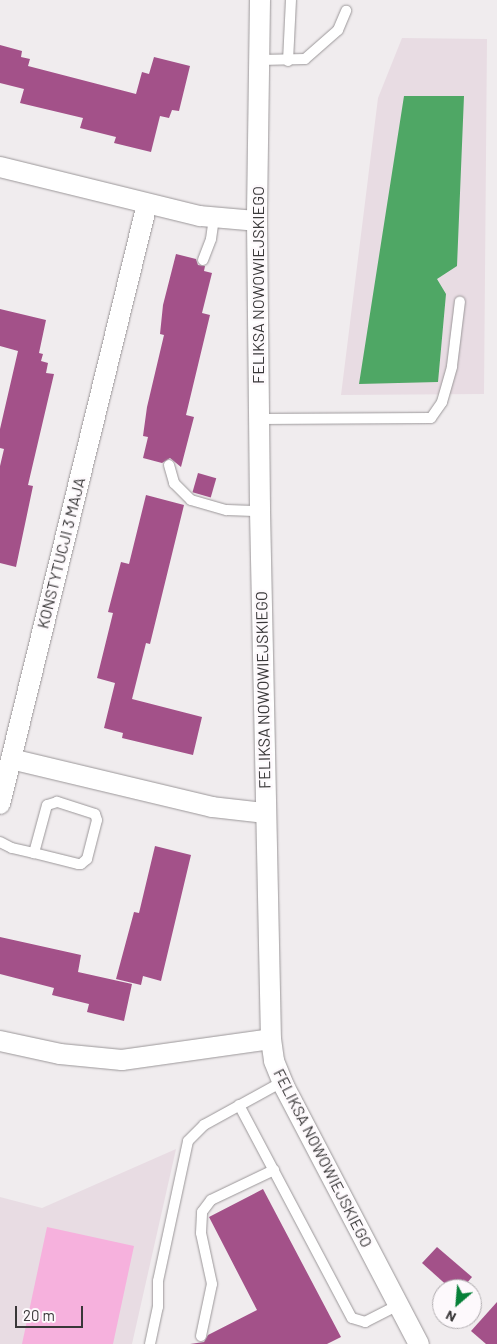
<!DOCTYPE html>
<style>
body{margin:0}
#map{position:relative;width:497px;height:1344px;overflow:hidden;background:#f0ecee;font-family:Barlow,sans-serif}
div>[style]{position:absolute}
.built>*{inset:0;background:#e8dce3}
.green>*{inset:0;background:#f6b1dd}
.water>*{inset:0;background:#4fa765}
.building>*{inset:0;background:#a35189;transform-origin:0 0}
.roads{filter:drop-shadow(0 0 1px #9b9799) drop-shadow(0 0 1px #9b9799)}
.lane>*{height:10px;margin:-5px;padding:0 5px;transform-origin:5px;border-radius:5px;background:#fff}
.street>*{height:20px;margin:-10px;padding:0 10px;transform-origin:10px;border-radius:10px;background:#fff}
span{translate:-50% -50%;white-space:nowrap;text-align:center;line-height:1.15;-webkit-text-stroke:5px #fdf9fc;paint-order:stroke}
.street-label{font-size:16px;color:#393738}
.north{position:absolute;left:432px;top:1279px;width:50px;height:50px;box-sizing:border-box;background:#fdf9fc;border:1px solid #afabae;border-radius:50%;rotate:207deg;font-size:14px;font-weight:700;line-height:20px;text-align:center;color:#393738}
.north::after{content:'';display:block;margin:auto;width:18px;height:22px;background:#068038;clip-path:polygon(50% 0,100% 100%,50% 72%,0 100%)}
.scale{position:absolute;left:15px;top:1306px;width:68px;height:22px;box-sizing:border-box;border:2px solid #393738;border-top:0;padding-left:6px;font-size:15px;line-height:18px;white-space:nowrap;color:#393738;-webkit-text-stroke:4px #fdf9fc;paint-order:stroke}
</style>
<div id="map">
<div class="built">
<div style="clip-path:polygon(402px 38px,487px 39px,484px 394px,341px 395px,378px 98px)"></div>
<div style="clip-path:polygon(176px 1149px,132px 1344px,0 1344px,0 1197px,42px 1208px)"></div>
</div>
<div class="green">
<div style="clip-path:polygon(47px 1227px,134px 1246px,113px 1344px,22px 1344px)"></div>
</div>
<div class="water">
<div style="clip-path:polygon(404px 96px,464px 96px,457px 266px,437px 279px,446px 294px,438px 382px,359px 384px)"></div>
</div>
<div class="building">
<div style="clip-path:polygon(0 45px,22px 51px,21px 57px,30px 59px,28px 66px,136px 94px,142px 72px,149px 74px,154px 57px,190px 66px,179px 111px,172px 110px,169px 118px,160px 116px,151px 152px,114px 143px,116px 137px,80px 128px,83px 118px,20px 103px,24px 89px,0 83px)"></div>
<div style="clip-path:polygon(176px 254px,196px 259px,198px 265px,205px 266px,204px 271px,212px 273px,202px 313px,210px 315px,186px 415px,194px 417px,181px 467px,170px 458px,162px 463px,143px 458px,148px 437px,143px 436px,147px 407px,164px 335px,160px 334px,163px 305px)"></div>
<div style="clip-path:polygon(0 309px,46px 320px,39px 353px,43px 354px,41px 361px,48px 363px,46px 373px,54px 374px,28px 485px,33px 486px,16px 567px,0 563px,0 466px,4px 449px,0 448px,0 429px,18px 351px,0 346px)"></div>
<div style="left:198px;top:473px;width:19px;height:20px;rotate:16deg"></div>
<div style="clip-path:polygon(146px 495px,184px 505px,150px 644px,146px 643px,132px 699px,202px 717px,193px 755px,122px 738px,123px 733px,104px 728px,115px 683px,97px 678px,113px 613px,108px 612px,121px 562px,129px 564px)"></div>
<div style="clip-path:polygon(155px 846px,191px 855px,161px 981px,143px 976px,141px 985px,116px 979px,134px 912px,139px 913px)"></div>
<div style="clip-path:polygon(0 937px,81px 955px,78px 972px,132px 984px,124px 1021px,87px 1012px,89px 1004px,52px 995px,54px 988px,0 974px)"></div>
<div style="clip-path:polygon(263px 1189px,341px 1337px,327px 1344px,190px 1344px,204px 1342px,208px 1335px,257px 1310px,209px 1217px)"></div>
<div style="clip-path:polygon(437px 1247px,472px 1277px,462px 1289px,451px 1289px,422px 1263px)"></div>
<div style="clip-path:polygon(497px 1302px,497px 1344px,486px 1344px,471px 1331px)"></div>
</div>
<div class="roads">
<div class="lane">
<div style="left:260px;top:60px;width:45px;rotate:-1.3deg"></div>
<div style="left:305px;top:59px;width:44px;rotate:-41.3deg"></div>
<div style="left:338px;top:30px;width:21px;rotate:-67deg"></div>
<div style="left:288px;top:61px;width:61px;rotate:-87.2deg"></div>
<div style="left:203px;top:260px;width:22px;rotate:-69deg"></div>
<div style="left:211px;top:239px;width:21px;rotate:-82deg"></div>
<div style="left:259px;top:419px;width:172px;rotate:-0.3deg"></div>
<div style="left:431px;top:418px;width:19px;rotate:-55deg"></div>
<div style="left:442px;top:402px;width:37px;rotate:-74deg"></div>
<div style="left:452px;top:366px;width:65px;rotate:-83deg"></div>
<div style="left:169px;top:465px;width:19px;rotate:74deg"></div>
<div style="left:174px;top:483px;width:24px;rotate:45deg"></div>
<div style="left:191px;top:500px;width:37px;rotate:16deg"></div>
<div style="left:227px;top:510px;width:33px;rotate:2deg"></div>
<div style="left:0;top:842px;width:13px;rotate:27deg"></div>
<div style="left:12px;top:848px;width:23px;rotate:13deg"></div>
<div style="left:34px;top:853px;width:45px;rotate:14deg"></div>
<div style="left:78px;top:864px;width:3px"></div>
<div style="left:81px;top:864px;width:8px;rotate:-40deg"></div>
<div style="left:87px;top:859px;width:40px;rotate:-75.6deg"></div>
<div style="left:97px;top:820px;width:6px;rotate:-108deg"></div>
<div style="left:95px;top:814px;width:40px;rotate:-162deg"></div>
<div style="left:57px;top:802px;width:10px;rotate:163deg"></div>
<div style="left:47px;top:805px;width:50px;rotate:105.2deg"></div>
<div style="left:239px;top:1105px;width:241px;rotate:62.1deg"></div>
<div style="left:352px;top:1318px;width:14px;rotate:17deg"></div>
<div style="left:365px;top:1322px;width:38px;rotate:-27deg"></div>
<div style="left:201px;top:1336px;width:53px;rotate:-78.1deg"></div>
<div style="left:212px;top:1284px;width:52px;rotate:-102.2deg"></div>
<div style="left:201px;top:1233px;width:21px;rotate:-87deg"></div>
<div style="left:202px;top:1212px;width:15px;rotate:-53deg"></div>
<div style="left:211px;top:1200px;width:70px;rotate:-25.5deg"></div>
<div style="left:150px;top:1344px;width:38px;rotate:-78deg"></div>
<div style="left:158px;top:1307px;width:26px;rotate:-90deg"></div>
<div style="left:158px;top:1281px;width:143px;rotate:-77.9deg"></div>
<div style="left:188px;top:1141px;width:23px;rotate:-45deg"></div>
<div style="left:204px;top:1125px;width:89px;rotate:-28.9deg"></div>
</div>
<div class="street">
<div style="left:260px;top:0;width:221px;rotate:90.8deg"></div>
<div style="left:257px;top:221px;width:290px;rotate:89.4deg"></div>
<div style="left:260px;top:511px;width:528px;rotate:88.81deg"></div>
<div style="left:271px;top:1039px;width:22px;rotate:82deg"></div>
<div style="left:274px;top:1061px;width:27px;rotate:68deg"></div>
<div style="left:284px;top:1086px;width:291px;rotate:62.4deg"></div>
<div style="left:0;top:167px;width:206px;rotate:13.8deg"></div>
<div style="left:200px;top:216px;width:57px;rotate:5deg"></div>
<div style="left:11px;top:759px;width:207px;rotate:13.4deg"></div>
<div style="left:212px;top:807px;width:53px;rotate:6.5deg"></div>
<div style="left:0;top:804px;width:618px;rotate:-76.23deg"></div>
<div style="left:0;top:1041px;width:61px;rotate:12.2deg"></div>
<div style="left:60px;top:1054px;width:62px;rotate:5.5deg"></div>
<div style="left:122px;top:1060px;width:150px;rotate:-8deg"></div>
</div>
</div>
<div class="street-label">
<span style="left:258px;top:285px;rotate:-90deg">FELIKSA NOWOWIEJSKIEGO</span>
<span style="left:61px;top:553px;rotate:-76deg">KONSTYTUCJI 3 MAJA</span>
<span style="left:263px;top:690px;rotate:-91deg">FELIKSA NOWOWIEJSKIEGO</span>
<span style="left:323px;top:1158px;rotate:63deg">FELIKSA NOWOWIEJSKIEGO</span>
</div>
<div class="north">N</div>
<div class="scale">20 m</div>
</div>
